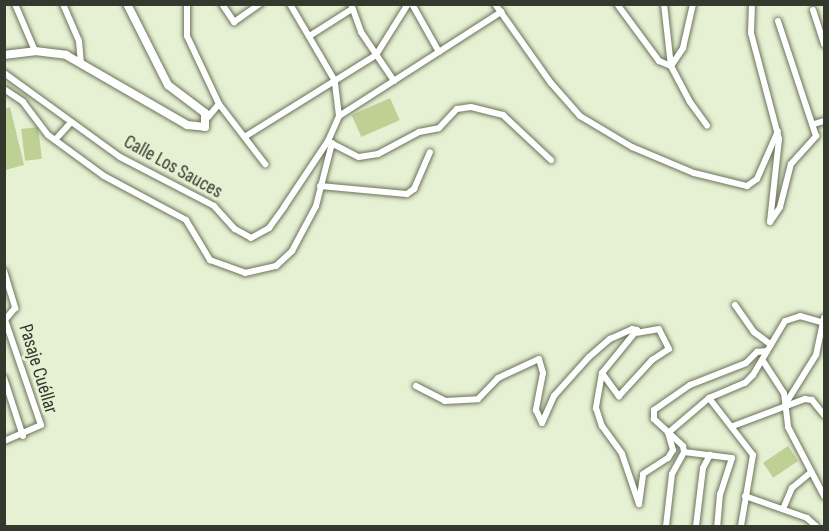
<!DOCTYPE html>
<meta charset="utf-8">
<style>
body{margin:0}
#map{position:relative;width:829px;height:531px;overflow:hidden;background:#e6f0d3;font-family:"Sofia Sans Condensed",sans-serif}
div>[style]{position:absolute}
.green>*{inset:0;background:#bed093;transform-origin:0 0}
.roads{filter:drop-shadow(0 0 2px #6b7359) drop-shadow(0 0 2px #6b7359)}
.minor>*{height:6px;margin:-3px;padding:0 3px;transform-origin:3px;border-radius:3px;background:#fff}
.tertiary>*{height:8px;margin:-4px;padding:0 4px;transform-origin:4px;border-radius:4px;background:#fff}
span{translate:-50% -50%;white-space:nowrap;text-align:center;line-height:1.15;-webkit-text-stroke:6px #e6f0d3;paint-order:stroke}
.street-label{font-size:20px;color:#35392d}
.frame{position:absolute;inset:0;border:6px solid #35392d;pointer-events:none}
</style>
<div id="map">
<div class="green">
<div style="left:390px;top:98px;width:24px;height:42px;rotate:66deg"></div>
<div style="clip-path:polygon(10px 107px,24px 165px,5px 170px,5px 109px)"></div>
<div style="left:38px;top:127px;width:32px;height:17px;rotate:83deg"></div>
<div style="left:788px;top:446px;width:18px;height:30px;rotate:56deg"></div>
</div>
<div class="roads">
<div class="minor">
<div style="left:15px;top:4px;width:51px;rotate:66.9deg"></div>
<div style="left:63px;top:4px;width:40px;rotate:66.6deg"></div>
<div style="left:79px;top:41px;width:21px;rotate:85deg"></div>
<div style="left:187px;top:4px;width:32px;rotate:90deg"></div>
<div style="left:187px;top:36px;width:75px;rotate:64.8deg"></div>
<div style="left:219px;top:104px;width:17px;rotate:130deg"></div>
<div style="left:222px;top:4px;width:22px;rotate:56deg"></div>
<div style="left:234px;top:22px;width:32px;rotate:-35deg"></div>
<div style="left:351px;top:4px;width:30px;rotate:70deg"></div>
<div style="left:361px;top:32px;width:59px;rotate:56deg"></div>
<div style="left:412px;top:4px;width:55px;rotate:60.6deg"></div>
<div style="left:495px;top:4px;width:97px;rotate:54.7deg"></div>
<div style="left:551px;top:83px;width:44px;rotate:48.7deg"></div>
<div style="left:580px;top:116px;width:61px;rotate:30.8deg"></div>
<div style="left:632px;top:147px;width:67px;rotate:22.8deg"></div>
<div style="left:694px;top:173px;width:55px;rotate:13.8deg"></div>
<div style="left:747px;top:186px;width:12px;rotate:-35deg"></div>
<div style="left:757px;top:179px;width:52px;rotate:-66.4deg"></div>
<div style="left:617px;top:4px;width:71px;rotate:53.6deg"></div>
<div style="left:659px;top:61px;width:13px;rotate:23deg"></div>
<div style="left:671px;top:66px;width:41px;rotate:62.2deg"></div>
<div style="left:690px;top:102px;width:29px;rotate:54deg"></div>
<div style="left:664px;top:4px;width:62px;rotate:83.6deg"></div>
<div style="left:752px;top:4px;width:29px;rotate:92deg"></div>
<div style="left:751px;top:33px;width:110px;rotate:75.2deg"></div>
<div style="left:779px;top:139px;width:83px;rotate:96.2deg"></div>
<div style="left:813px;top:10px;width:36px;rotate:72deg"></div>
<div style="left:311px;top:35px;width:49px;rotate:-32.4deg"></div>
<div style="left:671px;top:66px;width:22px;rotate:-56deg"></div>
<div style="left:683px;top:48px;width:45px;rotate:-77.2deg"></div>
<div style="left:4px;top:73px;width:143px;rotate:35.9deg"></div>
<div style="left:120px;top:157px;width:106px;rotate:27.5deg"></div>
<div style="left:214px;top:206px;width:31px;rotate:48deg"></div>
<div style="left:235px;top:229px;width:18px;rotate:29deg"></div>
<div style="left:251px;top:238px;width:21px;rotate:-29deg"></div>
<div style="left:269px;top:228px;width:26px;rotate:-54deg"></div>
<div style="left:284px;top:207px;width:79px;rotate:-56.3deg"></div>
<div style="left:328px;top:141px;width:27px;rotate:-66deg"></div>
<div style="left:339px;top:116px;width:35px;rotate:-97deg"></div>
<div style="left:335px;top:81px;width:89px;rotate:-120.3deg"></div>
<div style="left:4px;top:89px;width:23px;rotate:34deg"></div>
<div style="left:23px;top:102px;width:41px;rotate:52.9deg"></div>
<div style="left:48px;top:135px;width:69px;rotate:36.2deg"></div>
<div style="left:104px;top:176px;width:93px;rotate:28.2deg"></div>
<div style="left:186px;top:220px;width:47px;rotate:59deg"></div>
<div style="left:210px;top:260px;width:37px;rotate:20deg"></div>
<div style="left:245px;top:273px;width:32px;rotate:-13deg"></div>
<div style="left:276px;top:266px;width:22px;rotate:-43deg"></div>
<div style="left:292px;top:251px;width:51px;rotate:-61.9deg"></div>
<div style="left:316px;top:206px;width:65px;rotate:-75.7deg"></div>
<div style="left:219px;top:104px;width:76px;rotate:52.5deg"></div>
<div style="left:339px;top:116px;width:193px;rotate:-32.7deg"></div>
<div style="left:814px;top:124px;width:10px;rotate:-17deg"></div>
<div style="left:246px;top:136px;width:153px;rotate:-31.9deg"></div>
<div style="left:376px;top:55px;width:60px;rotate:-57.9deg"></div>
<div style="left:55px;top:140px;width:24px;rotate:-48deg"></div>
<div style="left:331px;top:143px;width:31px;rotate:27deg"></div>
<div style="left:359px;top:157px;width:19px;rotate:-9deg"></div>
<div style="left:378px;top:154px;width:47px;rotate:-28.2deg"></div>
<div style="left:419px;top:132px;width:20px;rotate:-11deg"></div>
<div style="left:439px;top:128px;width:26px;rotate:-47deg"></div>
<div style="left:457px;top:109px;width:14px;rotate:-8deg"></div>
<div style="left:471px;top:107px;width:33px;rotate:14deg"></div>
<div style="left:503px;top:115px;width:66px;rotate:43.2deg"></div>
<div style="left:320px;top:186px;width:87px;rotate:5.3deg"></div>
<div style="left:407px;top:194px;width:9px;rotate:-36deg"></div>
<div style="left:414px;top:189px;width:40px;rotate:-66.6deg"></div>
<div style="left:770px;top:222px;width:18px;rotate:-56deg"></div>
<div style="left:780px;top:207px;width:44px;rotate:-75.7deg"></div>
<div style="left:791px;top:164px;width:38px;rotate:-48deg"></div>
<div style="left:816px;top:136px;width:121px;rotate:-108.3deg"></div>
<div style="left:4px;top:271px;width:39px;rotate:73deg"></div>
<div style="left:15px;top:308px;width:16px;rotate:130deg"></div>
<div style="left:5px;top:320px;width:111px;rotate:71.1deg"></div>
<div style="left:41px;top:425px;width:40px;rotate:156.6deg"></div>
<div style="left:735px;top:305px;width:33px;rotate:55deg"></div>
<div style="left:754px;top:332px;width:21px;rotate:37deg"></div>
<div style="left:763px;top:361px;width:38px;rotate:57deg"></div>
<div style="left:784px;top:393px;width:34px;rotate:83deg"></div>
<div style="left:788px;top:427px;width:78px;rotate:62.4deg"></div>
<div style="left:602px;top:373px;width:29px;rotate:54deg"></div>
<div style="left:619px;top:396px;width:49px;rotate:-47.5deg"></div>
<div style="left:652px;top:360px;width:20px;rotate:-33deg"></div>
<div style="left:669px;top:349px;width:22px;rotate:-117deg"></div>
<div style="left:659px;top:329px;width:22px;rotate:170deg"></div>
<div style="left:4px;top:378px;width:61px;rotate:71.9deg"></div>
<div style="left:416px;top:386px;width:33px;rotate:27deg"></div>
<div style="left:445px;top:401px;width:33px;rotate:-3deg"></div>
<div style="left:478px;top:399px;width:29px;rotate:-46deg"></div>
<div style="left:498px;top:378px;width:45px;rotate:-24.9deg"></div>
<div style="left:539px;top:359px;width:15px;rotate:74deg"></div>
<div style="left:543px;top:373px;width:38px;rotate:101deg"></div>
<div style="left:536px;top:410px;width:14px;rotate:65deg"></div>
<div style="left:542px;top:423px;width:30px;rotate:-66deg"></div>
<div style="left:554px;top:396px;width:52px;rotate:-48.1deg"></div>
<div style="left:589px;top:357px;width:28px;rotate:-41deg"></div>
<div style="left:610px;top:339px;width:24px;rotate:-24deg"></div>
<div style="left:632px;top:329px;width:5px;rotate:11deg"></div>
<div style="left:637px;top:330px;width:55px;rotate:129.1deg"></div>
<div style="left:602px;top:373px;width:36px;rotate:100deg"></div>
<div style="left:596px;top:408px;width:19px;rotate:72deg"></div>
<div style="left:602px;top:426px;width:34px;rotate:54deg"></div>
<div style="left:622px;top:454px;width:53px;rotate:71.2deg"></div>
<div style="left:639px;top:504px;width:30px;rotate:-82deg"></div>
<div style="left:643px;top:474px;width:30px;rotate:-33deg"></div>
<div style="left:668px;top:458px;width:9px;rotate:-58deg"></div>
<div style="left:673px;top:450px;width:18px;rotate:-106deg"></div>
<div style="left:668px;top:433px;width:54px;rotate:-40.5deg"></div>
<div style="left:709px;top:398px;width:39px;rotate:-23deg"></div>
<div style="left:745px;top:383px;width:11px;rotate:-45deg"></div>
<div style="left:753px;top:375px;width:63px;rotate:-59.3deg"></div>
<div style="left:785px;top:321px;width:16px;rotate:-18deg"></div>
<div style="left:800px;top:316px;width:25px;rotate:16deg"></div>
<div style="left:709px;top:398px;width:72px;rotate:52.3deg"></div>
<div style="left:753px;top:455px;width:72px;rotate:99.6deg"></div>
<div style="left:786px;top:403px;width:57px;rotate:-58deg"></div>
<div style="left:816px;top:355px;width:38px;rotate:-78deg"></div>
<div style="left:733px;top:426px;width:77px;rotate:-20.6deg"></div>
<div style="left:805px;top:399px;width:7px;rotate:8deg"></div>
<div style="left:812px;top:400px;width:19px;rotate:51deg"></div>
<div style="left:684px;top:452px;width:48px;rotate:7.1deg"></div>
<div style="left:732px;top:458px;width:38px;rotate:108deg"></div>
<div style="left:720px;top:494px;width:32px;rotate:95deg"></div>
<div style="left:745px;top:496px;width:66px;rotate:19.5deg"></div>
<div style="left:807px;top:518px;width:12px;rotate:42deg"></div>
<div style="left:783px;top:509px;width:23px;rotate:-67deg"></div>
<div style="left:792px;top:488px;width:25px;rotate:-40deg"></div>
<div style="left:666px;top:526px;width:52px;rotate:-83.4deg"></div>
<div style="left:672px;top:474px;width:25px;rotate:-61deg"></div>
<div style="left:684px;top:452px;width:6px;rotate:-99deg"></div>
<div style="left:683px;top:446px;width:40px;rotate:-137deg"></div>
<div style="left:654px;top:419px;width:9px;rotate:-90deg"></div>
<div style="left:654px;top:410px;width:44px;rotate:-34.8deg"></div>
<div style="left:690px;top:385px;width:60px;rotate:-21.4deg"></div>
<div style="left:746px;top:363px;width:16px;rotate:-45deg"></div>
<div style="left:757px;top:352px;width:10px;rotate:-6deg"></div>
<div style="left:696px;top:526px;width:58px;rotate:-83.1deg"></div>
<div style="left:703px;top:468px;width:15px;rotate:-62deg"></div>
</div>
<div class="tertiary">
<div style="left:4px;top:55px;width:31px;rotate:-7deg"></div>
<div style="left:35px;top:51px;width:31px;rotate:7deg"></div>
<div style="left:66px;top:55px;width:140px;rotate:30deg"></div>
<div style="left:187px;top:125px;width:18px;rotate:6deg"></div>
<div style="left:205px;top:127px;width:14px;rotate:-90deg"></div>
<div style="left:205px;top:113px;width:46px;rotate:-142.9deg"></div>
<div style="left:168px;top:85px;width:91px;rotate:-116.8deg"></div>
</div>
</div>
<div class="street-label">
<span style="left:173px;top:167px;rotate:29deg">Calle Los Sauces</span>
<span style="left:38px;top:369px;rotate:73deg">Pasaje Cuéllar</span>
</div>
<div class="frame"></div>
</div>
